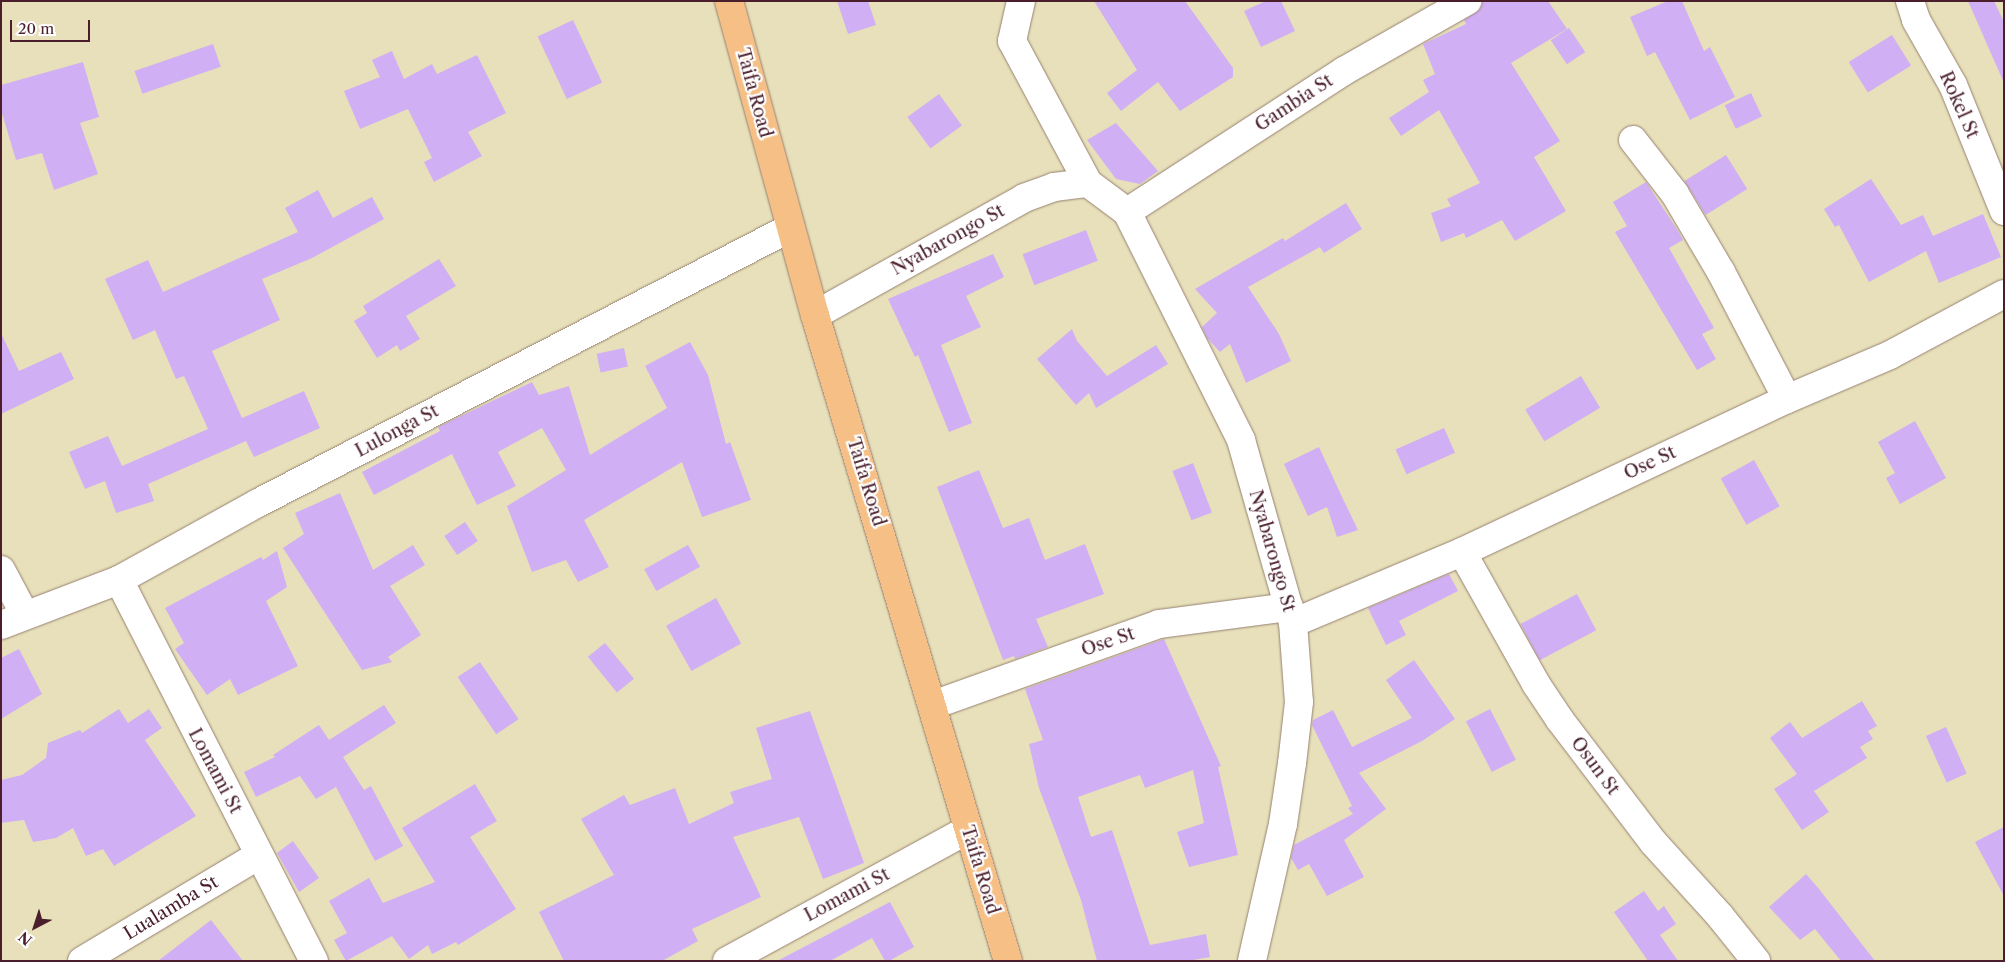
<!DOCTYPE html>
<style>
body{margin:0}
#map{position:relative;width:2005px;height:962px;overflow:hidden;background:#e7e0ba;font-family:"Libre Caslon Text",serif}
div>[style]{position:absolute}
.building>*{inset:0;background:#d1aff4;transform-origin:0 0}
.roads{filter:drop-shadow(0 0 1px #988072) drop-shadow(0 0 1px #988072)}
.minor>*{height:28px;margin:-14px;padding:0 14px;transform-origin:14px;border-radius:14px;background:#fff}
.trunk>*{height:28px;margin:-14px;padding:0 14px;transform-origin:14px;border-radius:14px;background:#f5bf86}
span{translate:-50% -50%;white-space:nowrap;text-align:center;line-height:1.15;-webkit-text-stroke:4.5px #fff;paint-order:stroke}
.street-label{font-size:18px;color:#4a1f2b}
.frame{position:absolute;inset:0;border:2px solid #4a1f2b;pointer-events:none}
.north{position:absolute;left:10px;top:902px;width:50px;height:50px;-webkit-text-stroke:4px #fff;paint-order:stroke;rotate:220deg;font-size:14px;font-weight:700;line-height:20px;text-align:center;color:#4a1f2b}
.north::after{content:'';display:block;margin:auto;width:18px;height:22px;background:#4a1f2b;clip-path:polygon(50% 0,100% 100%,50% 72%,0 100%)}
.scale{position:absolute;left:10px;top:20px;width:80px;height:22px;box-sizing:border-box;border:2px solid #4a1f2b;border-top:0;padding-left:6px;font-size:15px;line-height:18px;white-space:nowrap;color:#4a1f2b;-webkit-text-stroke:4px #fff;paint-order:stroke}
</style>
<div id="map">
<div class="building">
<div style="clip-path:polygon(837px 1px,868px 1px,876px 25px,848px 34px)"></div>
<div style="clip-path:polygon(1094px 1px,1185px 1px,1233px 68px,1233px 77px,1180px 111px,1158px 82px,1121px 111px,1107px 93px,1137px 70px)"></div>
<div style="clip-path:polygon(1266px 1px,1281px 1px,1295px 31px,1261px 47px,1244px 11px)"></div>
<div style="clip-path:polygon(1483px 1px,1548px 1px,1567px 29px,1511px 63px,1560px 141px,1534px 157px,1566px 211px,1515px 241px,1502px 220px,1466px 238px,1464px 233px,1441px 242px,1431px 213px,1451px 206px,1447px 199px,1480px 183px,1439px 110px,1401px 136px,1389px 118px,1429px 92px,1423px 80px,1435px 74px,1423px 44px,1466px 24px,1464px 20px,1480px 9px)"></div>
<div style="clip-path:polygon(1668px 1px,1682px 1px,1704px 51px,1710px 47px,1735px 97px,1690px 120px,1655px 52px,1647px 56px,1630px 17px)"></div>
<div style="clip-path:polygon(1968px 1px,1994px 1px,2004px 22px,2004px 83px)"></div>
<div style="left:573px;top:20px;width:69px;height:39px;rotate:65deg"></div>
<div style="left:1569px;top:28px;width:29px;height:22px;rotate:56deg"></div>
<div style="left:1892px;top:35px;width:36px;height:51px;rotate:58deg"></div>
<div style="left:213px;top:44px;width:24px;height:83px;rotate:71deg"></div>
<div style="clip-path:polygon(392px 51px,404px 79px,432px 64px,437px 74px,477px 55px,506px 113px,468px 132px,482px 156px,434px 182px,424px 162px,432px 158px,408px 109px,360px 129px,344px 91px,380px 77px,372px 60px)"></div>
<div style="clip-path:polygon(83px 62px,99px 117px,80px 123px,98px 174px,54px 190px,42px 153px,16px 160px,1px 110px,1px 85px)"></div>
<div style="left:1751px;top:93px;width:26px;height:29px;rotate:65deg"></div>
<div style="left:939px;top:94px;width:39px;height:39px;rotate:54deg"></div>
<div style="clip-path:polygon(1116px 123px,1158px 171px,1140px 184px,1116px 179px,1087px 140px)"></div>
<div style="left:1726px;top:155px;width:40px;height:49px;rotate:58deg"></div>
<div style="clip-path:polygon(1871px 179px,1901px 225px,1923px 215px,1933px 236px,1983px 214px,2001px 257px,1939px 283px,1926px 251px,1869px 282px,1839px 225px,1835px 227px,1824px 209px)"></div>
<div style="clip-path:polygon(1646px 182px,1678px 231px,1683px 240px,1669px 248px,1714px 328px,1702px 334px,1716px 359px,1697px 370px,1615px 232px,1627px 226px,1613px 202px)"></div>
<div style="clip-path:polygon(318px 190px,333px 218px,372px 197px,384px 219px,312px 258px,262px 279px,280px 320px,212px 351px,242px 418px,304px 391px,320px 428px,254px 457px,246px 441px,148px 484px,154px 501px,116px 513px,105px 481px,85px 489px,69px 452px,108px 436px,122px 466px,208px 429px,184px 376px,176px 379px,155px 330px,133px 340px,105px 279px,148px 260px,163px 292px,298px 232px,285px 208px)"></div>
<div style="clip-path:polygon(1346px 203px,1362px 229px,1324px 253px,1320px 247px,1248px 287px,1279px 334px,1291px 361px,1246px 383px,1230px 344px,1220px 352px,1207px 338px,1202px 327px,1217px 313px,1195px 289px,1283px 238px,1285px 241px)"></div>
<div style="left:1086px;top:230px;width:33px;height:68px;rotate:69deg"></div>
<div style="clip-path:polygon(993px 254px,1004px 277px,966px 296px,981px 327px,941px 345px,972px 423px,949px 432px,918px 355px,915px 357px,888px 299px)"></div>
<div style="clip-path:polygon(439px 259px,456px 286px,406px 316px,420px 339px,400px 351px,397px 345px,377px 358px,354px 321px,367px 313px,363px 306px)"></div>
<div style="clip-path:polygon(1072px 329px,1077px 341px,1107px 376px,1156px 345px,1168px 364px,1096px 408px,1089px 393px,1076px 405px,1037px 359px)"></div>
<div style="clip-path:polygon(1px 333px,19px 371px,61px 352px,74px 379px,1px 414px)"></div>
<div style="clip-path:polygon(690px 342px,708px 375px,726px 444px,730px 442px,751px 500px,702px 517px,682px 462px,584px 520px,609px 567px,578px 582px,566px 560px,532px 572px,507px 506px,566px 470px,542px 428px,498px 452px,516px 486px,477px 505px,452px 454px,374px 495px,362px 472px,440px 431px,438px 427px,532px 382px,539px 395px,569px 386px,590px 455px,667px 408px,645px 366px)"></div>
<div style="left:624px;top:348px;width:19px;height:28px;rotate:78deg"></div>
<div style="left:1581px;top:376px;width:37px;height:65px;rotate:59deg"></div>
<div style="clip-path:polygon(1915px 421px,1946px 478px,1900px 504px,1886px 478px,1895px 473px,1878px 442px)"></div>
<div style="left:1444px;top:428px;width:27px;height:53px;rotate:66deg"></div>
<div style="clip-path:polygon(1319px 447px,1343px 499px,1358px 530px,1337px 537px,1327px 507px,1308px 516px,1284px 464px)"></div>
<div style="left:1754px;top:460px;width:53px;height:38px;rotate:61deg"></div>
<div style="left:1193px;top:463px;width:53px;height:22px;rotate:69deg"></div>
<div style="clip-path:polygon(979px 470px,1003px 528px,1029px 518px,1045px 560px,1085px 544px,1104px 594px,1036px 619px,1048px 647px,1015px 659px,1014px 656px,1003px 660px,937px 487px)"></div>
<div style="clip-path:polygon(340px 493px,373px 570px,413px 545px,425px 565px,390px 586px,421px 635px,388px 657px,392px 662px,362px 670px,283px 548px,304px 534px,295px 513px)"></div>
<div style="left:465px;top:522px;width:23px;height:25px;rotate:56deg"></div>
<div style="left:688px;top:545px;width:25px;height:50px;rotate:61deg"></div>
<div style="clip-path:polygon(277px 551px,287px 587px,266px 601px,298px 666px,238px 695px,230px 679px,207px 695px,175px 649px,184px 643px,165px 608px,261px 557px,263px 560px)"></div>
<div style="clip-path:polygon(1449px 574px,1458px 591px,1399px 621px,1406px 635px,1386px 645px,1368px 608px)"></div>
<div style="left:1577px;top:594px;width:41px;height:64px;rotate:62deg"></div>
<div style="left:716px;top:598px;width:52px;height:57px;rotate:61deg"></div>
<div style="clip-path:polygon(1164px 639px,1221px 766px,1218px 767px,1238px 855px,1189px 867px,1177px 832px,1204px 823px,1193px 770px,1145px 788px,1140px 775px,1078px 797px,1091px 837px,1112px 830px,1150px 945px,1206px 934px,1210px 957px,1188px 961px,1097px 961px,1081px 900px,1039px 788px,1029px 744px,1043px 740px,1025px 689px)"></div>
<div style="left:605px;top:643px;width:46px;height:22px;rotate:51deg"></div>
<div style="clip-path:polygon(19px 649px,42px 694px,1px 719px,1px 658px)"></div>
<div style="clip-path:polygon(1414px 660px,1455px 719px,1422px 741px,1359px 773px,1386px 809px,1344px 840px,1364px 877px,1327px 896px,1309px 864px,1298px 870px,1291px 858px,1294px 845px,1353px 814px,1348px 808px,1352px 806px,1312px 725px,1313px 720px,1333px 710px,1352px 747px,1412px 718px,1386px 680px)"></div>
<div style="left:480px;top:662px;width:69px;height:27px;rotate:56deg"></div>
<div style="clip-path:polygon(1862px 701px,1877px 726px,1868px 731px,1873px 739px,1860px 747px,1867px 758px,1814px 791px,1829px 812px,1802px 830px,1774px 789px,1797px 774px,1770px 738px,1790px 722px,1802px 738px)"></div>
<div style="clip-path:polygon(384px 705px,396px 723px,343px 757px,364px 790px,371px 786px,403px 846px,375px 861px,336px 787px,316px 799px,300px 776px,256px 797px,244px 772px,275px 757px,273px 755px,319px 725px,329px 740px)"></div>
<div style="clip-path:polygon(119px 709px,128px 723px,149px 709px,162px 728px,145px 740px,196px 816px,114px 866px,103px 849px,86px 856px,73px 828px,56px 838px,33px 842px,24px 820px,1px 823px,1px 780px,22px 775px,46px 758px,48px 743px,80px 730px,82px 733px)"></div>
<div style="left:1490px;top:709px;width:57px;height:27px;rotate:63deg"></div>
<div style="clip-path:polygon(810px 711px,864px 863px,823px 879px,799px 817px,733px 837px,761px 897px,692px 929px,698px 941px,662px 961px,564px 961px,539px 912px,614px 875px,581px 819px,624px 795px,630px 805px,675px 788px,689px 824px,734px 803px,730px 792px,772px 779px,756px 728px)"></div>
<div style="left:1946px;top:727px;width:51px;height:22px;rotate:66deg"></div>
<div style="clip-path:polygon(475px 784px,497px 821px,470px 837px,516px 909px,458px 945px,456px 942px,432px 954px,428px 945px,409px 959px,392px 936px,346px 961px,334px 940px,347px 933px,329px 901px,369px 878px,383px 903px,435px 882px,402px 828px)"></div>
<div style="clip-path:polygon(2004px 827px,2004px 896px,1975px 842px)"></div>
<div style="clip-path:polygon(293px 841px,319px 878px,299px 892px,277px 853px)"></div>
<div style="clip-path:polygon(1806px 874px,1819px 889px,1875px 961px,1841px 961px,1815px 929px,1800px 940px,1769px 907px)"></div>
<div style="clip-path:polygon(1644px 891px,1658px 911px,1664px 906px,1676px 924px,1660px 935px,1678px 961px,1648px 961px,1614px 912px)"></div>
<div style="clip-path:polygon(890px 902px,914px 947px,889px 961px,885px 961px,872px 938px,830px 961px,777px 961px)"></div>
<div style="clip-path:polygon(211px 920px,243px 961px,158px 961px)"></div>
</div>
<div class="roads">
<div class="minor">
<div style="left:1021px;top:1px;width:41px;rotate:102.7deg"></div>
<div style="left:1012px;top:41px;width:161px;rotate:61.8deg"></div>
<div style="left:1910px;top:1px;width:20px;rotate:72deg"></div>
<div style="left:1916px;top:20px;width:75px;rotate:60.4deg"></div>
<div style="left:1953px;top:85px;width:136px;rotate:68deg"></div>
<div style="left:1633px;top:140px;width:68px;rotate:52.1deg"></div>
<div style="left:1675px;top:194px;width:91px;rotate:59.5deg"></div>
<div style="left:1721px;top:272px;width:143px;rotate:62.5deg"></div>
<div style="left:1127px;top:212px;width:259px;rotate:-33deg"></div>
<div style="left:1344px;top:71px;width:142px;rotate:-29.6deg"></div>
<div style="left:815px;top:315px;width:240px;rotate:-29.2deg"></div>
<div style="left:1024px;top:198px;width:32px;rotate:-20deg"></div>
<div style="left:1054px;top:187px;width:34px;rotate:-7deg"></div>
<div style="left:1088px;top:183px;width:49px;rotate:36.6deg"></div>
<div style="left:1127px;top:212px;width:255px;rotate:63.4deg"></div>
<div style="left:1241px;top:440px;width:190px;rotate:74.1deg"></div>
<div style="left:1293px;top:623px;width:79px;rotate:85.7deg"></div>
<div style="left:1299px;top:702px;width:61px;rotate:96.5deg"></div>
<div style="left:1292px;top:763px;width:62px;rotate:98.4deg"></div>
<div style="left:1283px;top:824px;width:140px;rotate:102.8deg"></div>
<div style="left:1462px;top:552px;width:151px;rotate:60.7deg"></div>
<div style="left:1536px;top:684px;width:43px;rotate:56.3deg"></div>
<div style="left:1560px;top:720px;width:153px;rotate:52.7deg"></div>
<div style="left:1653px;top:842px;width:100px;rotate:47.8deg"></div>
<div style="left:1720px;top:916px;width:58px;rotate:51.3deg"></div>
<div style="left:1px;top:570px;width:51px;rotate:61.9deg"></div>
<div style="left:119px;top:580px;width:428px;rotate:62.9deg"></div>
<div style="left:1293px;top:623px;width:183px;rotate:-22.8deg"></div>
<div style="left:1462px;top:552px;width:359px;rotate:-25.2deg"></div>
<div style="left:1787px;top:399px;width:112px;rotate:-23.1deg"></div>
<div style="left:1890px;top:355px;width:129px;rotate:-28.2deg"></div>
<div style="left:1px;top:625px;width:126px;rotate:-20.9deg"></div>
<div style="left:119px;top:580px;width:159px;rotate:-29deg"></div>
<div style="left:258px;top:503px;width:599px;rotate:-27.34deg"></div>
<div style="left:933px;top:705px;width:240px;rotate:-19.7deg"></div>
<div style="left:1159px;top:624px;width:131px;rotate:-7.5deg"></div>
<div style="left:82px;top:961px;width:206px;rotate:-30.9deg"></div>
<div style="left:727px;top:961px;width:273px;rotate:-28.6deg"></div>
</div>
<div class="trunk">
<div style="left:729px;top:1px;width:326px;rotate:74.7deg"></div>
<div style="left:815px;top:315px;width:674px;rotate:73.37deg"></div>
</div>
</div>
<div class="street-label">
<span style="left:754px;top:93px;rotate:75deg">Taifa Road</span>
<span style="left:1294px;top:103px;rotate:-33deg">Gambia St</span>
<span style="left:1959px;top:105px;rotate:66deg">Rokel St</span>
<span style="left:948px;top:240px;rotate:-29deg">Nyabarongo St</span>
<span style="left:397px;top:431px;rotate:-28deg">Lulonga St</span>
<span style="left:1650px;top:463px;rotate:-25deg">Ose St</span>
<span style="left:866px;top:482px;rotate:73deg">Taifa Road</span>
<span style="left:1272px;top:551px;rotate:74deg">Nyabarongo St</span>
<span style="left:1108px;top:642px;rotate:-19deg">Ose St</span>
<span style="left:1595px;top:766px;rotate:53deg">Osun St</span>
<span style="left:215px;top:771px;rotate:62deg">Lomami St</span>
<span style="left:980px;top:870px;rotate:73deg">Taifa Road</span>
<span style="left:847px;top:895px;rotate:-28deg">Lomami St</span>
<span style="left:171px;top:908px;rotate:-31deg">Lualamba St</span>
</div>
<div class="frame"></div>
<div class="north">N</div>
<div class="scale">20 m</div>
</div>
